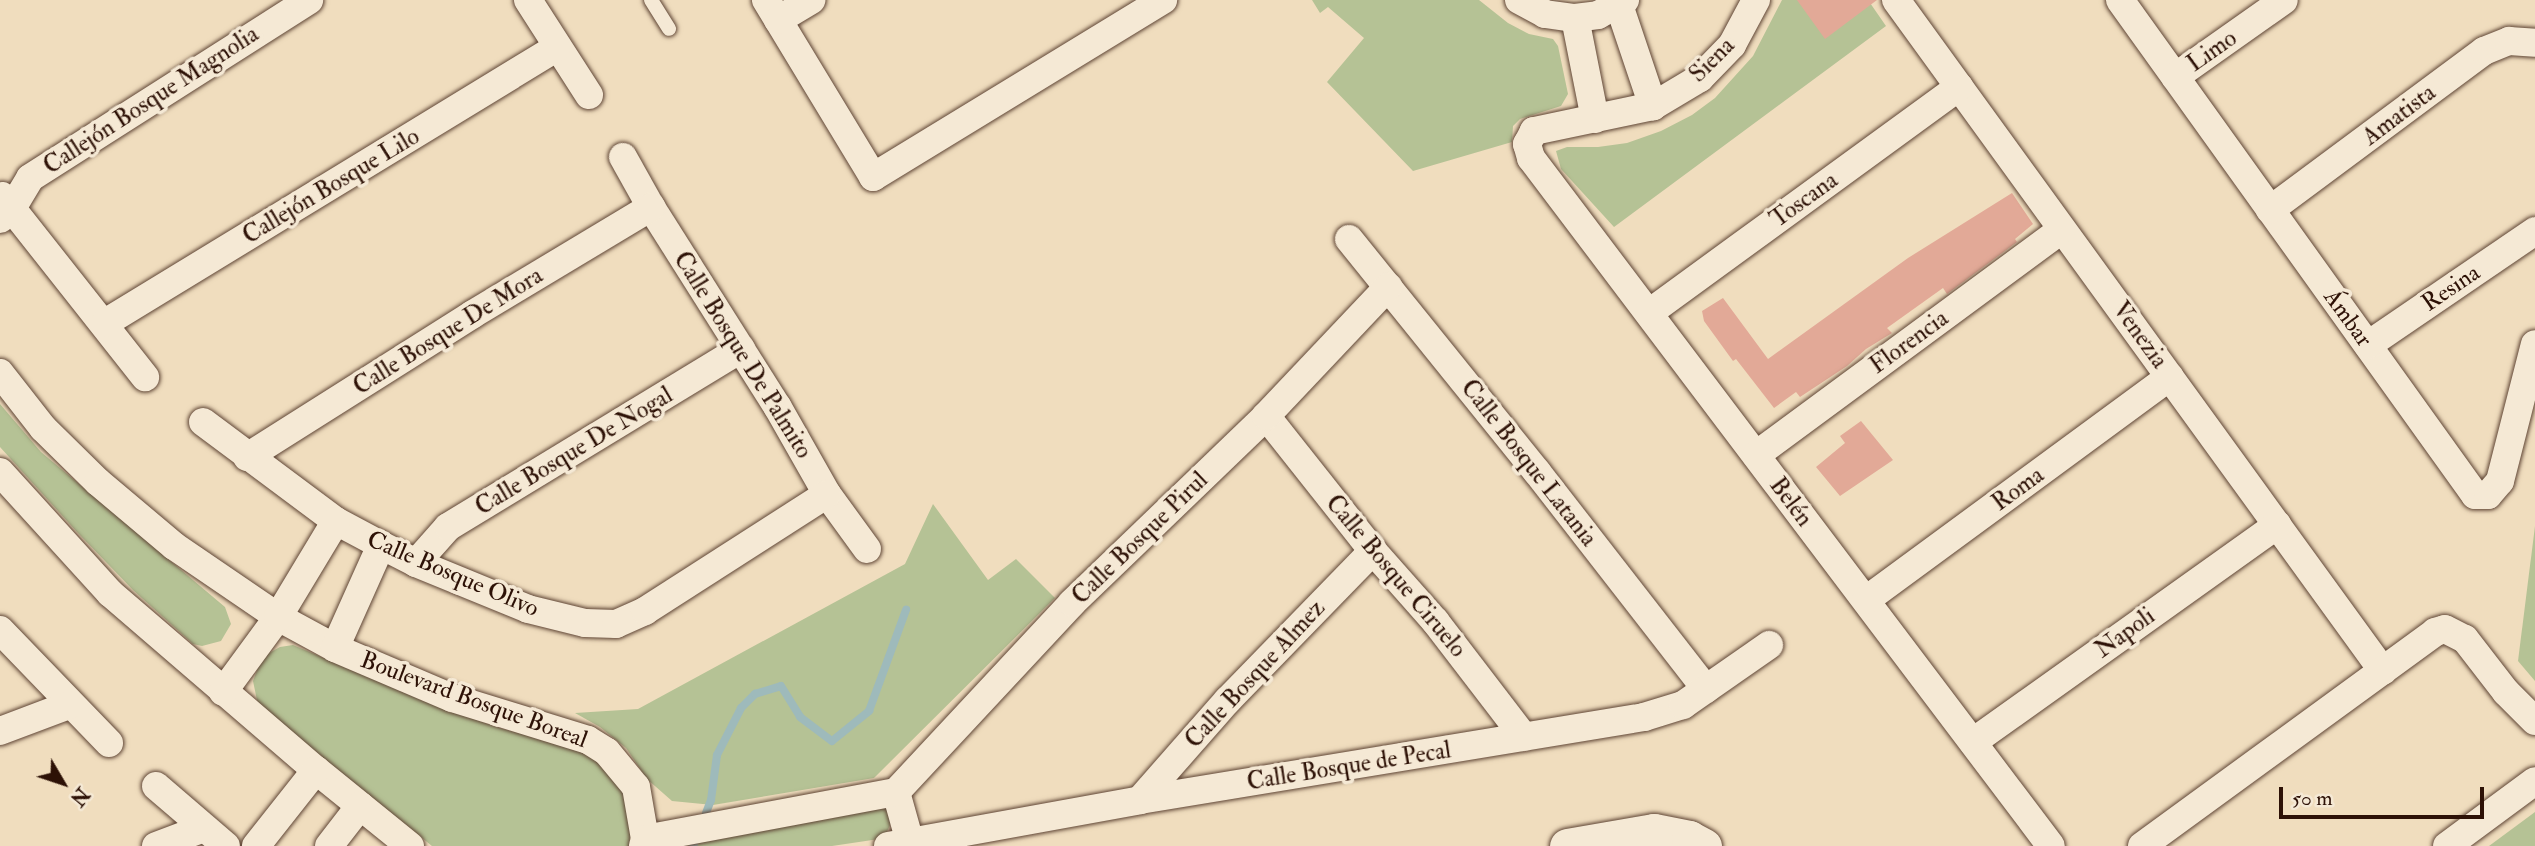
<!DOCTYPE html>
<meta charset="utf-8">
<style>
body{margin:0}
#map{position:relative;width:2535px;height:846px;overflow:hidden;background:#f0ddbe;font-family:"IM FELL Double Pica",serif}
div>[style]{position:absolute}
.green>*{inset:0;background:#b5c295}
.stream>*{height:8px;margin:-4px;padding:0 4px;transform-origin:4px;border-radius:4px;background:#9ebabb}
.building>*{inset:0;background:#e2a997}
.roads{filter:drop-shadow(0 0 2px #5e4434) drop-shadow(0 0 2px #5e4434)}
.service>*{height:14px;margin:-7px;padding:0 7px;transform-origin:7px;border-radius:7px;background:#f5e9d5}
.minor>*{height:28px;margin:-14px;padding:0 14px;transform-origin:14px;border-radius:14px;background:#f5e9d5}
.tertiary>*{height:35px;margin:-17.5px;padding:0 17.5px;transform-origin:17.5px;border-radius:17.5px;background:#f5e9d5}
span{translate:-50% -50%;white-space:nowrap;text-align:center;line-height:1.15;-webkit-text-stroke:7px #f5e9d5;paint-order:stroke}
.street-label{font-size:24px;color:#2d1106}
.north{position:absolute;left:28px;top:748px;width:70px;height:70px;-webkit-text-stroke:5px #f5e9d5;paint-order:stroke;rotate:129deg;font-size:19px;font-weight:700;line-height:28px;text-align:center;color:#2d1106}
.north::after{content:'';display:block;margin:auto;width:24px;height:32px;background:#2d1106;clip-path:polygon(50% 0,100% 100%,50% 72%,0 100%)}
.scale{position:absolute;left:2279px;top:787px;width:205px;height:32px;box-sizing:border-box;border:4px solid #2d1106;border-top:0;padding-left:9px;font-size:21px;line-height:24px;white-space:nowrap;color:#2d1106;-webkit-text-stroke:5px #f5e9d5;paint-order:stroke}
</style>
<div id="map">
<div class="green">
<div style="clip-path:polygon(1312px 0,1479px 0,1508px 23px,1529px 34px,1553px 39px,1558px 46px,1568px 94px,1561px 106px,1520px 119px,1513px 126px,1512px 142px,1413px 171px,1327px 82px,1364px 38px,1328px 7px,1320px 13px)"></div>
<div style="clip-path:polygon(1782px 0,1868px 0,1886px 26px,1614px 227px,1561px 169px,1556px 151px,1567px 147px,1598px 147px,1627px 143px,1661px 131px,1692px 115px,1715px 98px,1753px 56px)"></div>
<div style="clip-path:polygon(0 404px,41px 452px,225px 607px,231px 624px,221px 641px,202px 646px,193px 644px,133px 590px,77px 532px,0 447px)"></div>
<div style="clip-path:polygon(933px 504px,988px 580px,1016px 559px,1055px 598px,874px 778px,713px 805px,672px 801px,647px 779px,626px 748px,600px 727px,575px 713px,638px 709px,905px 564px)"></div>
<div style="clip-path:polygon(2535px 526px,2535px 681px,2518px 661px)"></div>
<div style="clip-path:polygon(293px 645px,435px 705px,496px 727px,589px 752px,615px 771px,632px 819px,629px 846px,432px 846px,258px 705px,253px 681px,262px 657px,280px 647px)"></div>
<div style="clip-path:polygon(880px 805px,887px 810px,891px 823px,885px 836px,879px 839px,832px 846px,656px 846px)"></div>
<div style="clip-path:polygon(2535px 812px,2535px 846px,2489px 846px)"></div>
</div>
<div class="stream">
<div style="left:706px;top:813px;width:14px;rotate:-69deg"></div>
<div style="left:711px;top:800px;width:45px;rotate:-82.4deg"></div>
<div style="left:717px;top:755px;width:53px;rotate:-62.9deg"></div>
<div style="left:741px;top:708px;width:20px;rotate:-45deg"></div>
<div style="left:755px;top:694px;width:27px;rotate:-17deg"></div>
<div style="left:781px;top:686px;width:36px;rotate:58deg"></div>
<div style="left:800px;top:717px;width:40px;rotate:37deg"></div>
<div style="left:832px;top:741px;width:48px;rotate:-39deg"></div>
<div style="left:869px;top:711px;width:108px;rotate:-69.9deg"></div>
<div style="left:693px;top:846px;width:2px;rotate:-63deg"></div>
</div>
<div class="building">
<div style="clip-path:polygon(1797px 0,1877px 0,1825px 39px)"></div>
<div style="clip-path:polygon(2012px 193px,2033px 224px,2015px 239px,2017px 242px,1947px 294px,1943px 288px,1887px 328px,1892px 333px,1866px 349px,1847px 366px,1800px 397px,1796px 392px,1774px 408px,1736px 359px,1733px 361px,1704px 321px,1702px 311px,1723px 298px,1768px 359px,1908px 258px)"></div>
<div style="clip-path:polygon(1861px 421px,1893px 460px,1840px 496px,1816px 467px,1845px 443px,1840px 436px)"></div>
</div>
<div class="roads">
<div class="service">
<div style="left:651px;top:0;width:34px;rotate:58deg"></div>
</div>
<div class="minor">
<div style="left:528px;top:0;width:113px;rotate:57.3deg"></div>
<div style="left:766px;top:0;width:207px;rotate:58.8deg"></div>
<div style="left:873px;top:177px;width:340px;rotate:-31.4deg"></div>
<div style="left:1519px;top:0;width:30px;rotate:28deg"></div>
<div style="left:1545px;top:14px;width:30px;rotate:8deg"></div>
<div style="left:1575px;top:18px;width:23px;rotate:-7deg"></div>
<div style="left:1598px;top:15px;width:31px;rotate:-29deg"></div>
<div style="left:1756px;top:0;width:51px;rotate:118.1deg"></div>
<div style="left:1732px;top:45px;width:46px;rotate:134.1deg"></div>
<div style="left:1700px;top:78px;width:55px;rotate:149.2deg"></div>
<div style="left:1653px;top:106px;width:122px;rotate:168.1deg"></div>
<div style="left:1534px;top:131px;width:15px;rotate:118deg"></div>
<div style="left:1527px;top:144px;width:15px;rotate:74deg"></div>
<div style="left:1531px;top:158px;width:862px;rotate:52.92deg"></div>
<div style="left:1896px;top:0;width:829px;rotate:54.03deg"></div>
<div style="left:2120px;top:0;width:609px;rotate:54.35deg"></div>
<div style="left:2475px;top:495px;width:13px"></div>
<div style="left:2488px;top:495px;width:18px;rotate:-49deg"></div>
<div style="left:2500px;top:481px;width:141px;rotate:-75.7deg"></div>
<div style="left:1619px;top:5px;width:107px;rotate:71.4deg"></div>
<div style="left:1575px;top:18px;width:103px;rotate:78.8deg"></div>
<div style="left:778px;top:20px;width:39px;rotate:-31deg"></div>
<div style="left:2175px;top:77px;width:133px;rotate:-35.2deg"></div>
<div style="left:623px;top:157px;width:57px;rotate:60.8deg"></div>
<div style="left:651px;top:207px;width:236px;rotate:57.7deg"></div>
<div style="left:777px;top:406px;width:101px;rotate:60.4deg"></div>
<div style="left:827px;top:494px;width:68px;rotate:54deg"></div>
<div style="left:2px;top:196px;width:231px;rotate:51.7deg"></div>
<div style="left:2270px;top:210px;width:267px;rotate:-36.6deg"></div>
<div style="left:2484px;top:51px;width:27px;rotate:-22deg"></div>
<div style="left:2509px;top:41px;width:26px;rotate:4deg"></div>
<div style="left:0;top:219px;width:14px;rotate:-39deg"></div>
<div style="left:11px;top:210px;width:37px;rotate:-59deg"></div>
<div style="left:30px;top:178px;width:331px;rotate:-32.5deg"></div>
<div style="left:1349px;top:239px;width:299px;rotate:51.1deg"></div>
<div style="left:1537px;top:472px;width:275px;rotate:52.1deg"></div>
<div style="left:1649px;top:313px;width:384px;rotate:-36.1deg"></div>
<div style="left:105px;top:323px;width:528px;rotate:-31.37deg"></div>
<div style="left:2368px;top:345px;width:202px;rotate:-34.3deg"></div>
<div style="left:0;top:373px;width:70px;rotate:52deg"></div>
<div style="left:43px;top:428px;width:77px;rotate:44.5deg"></div>
<div style="left:98px;top:482px;width:99px;rotate:40.1deg"></div>
<div style="left:174px;top:546px;width:126px;rotate:34.3deg"></div>
<div style="left:278px;top:617px;width:65px;rotate:28.5deg"></div>
<div style="left:335px;top:648px;width:127px;rotate:23.1deg"></div>
<div style="left:452px;top:698px;width:142px;rotate:17.2deg"></div>
<div style="left:588px;top:740px;width:22px;rotate:32deg"></div>
<div style="left:607px;top:752px;width:45px;rotate:50.4deg"></div>
<div style="left:636px;top:787px;width:53px;rotate:80.2deg"></div>
<div style="left:645px;top:839px;width:7px;rotate:106deg"></div>
<div style="left:1266px;top:416px;width:172px;rotate:51.6deg"></div>
<div style="left:1373px;top:551px;width:94px;rotate:48.5deg"></div>
<div style="left:1435px;top:621px;width:146px;rotate:52.5deg"></div>
<div style="left:203px;top:422px;width:166px;rotate:36.7deg"></div>
<div style="left:336px;top:521px;width:51px;rotate:28.1deg"></div>
<div style="left:381px;top:545px;width:39px;rotate:27deg"></div>
<div style="left:416px;top:563px;width:121px;rotate:22.3deg"></div>
<div style="left:528px;top:609px;width:59px;rotate:13.8deg"></div>
<div style="left:585px;top:623px;width:31px;rotate:2deg"></div>
<div style="left:616px;top:624px;width:32px;rotate:-24deg"></div>
<div style="left:645px;top:611px;width:216px;rotate:-32.7deg"></div>
<div style="left:1756px;top:455px;width:380px;rotate:-36.4deg"></div>
<div style="left:247px;top:457px;width:267px;rotate:-32.3deg"></div>
<div style="left:473px;top:314px;width:208px;rotate:-31deg"></div>
<div style="left:0;top:472px;width:164px;rotate:47.7deg"></div>
<div style="left:110px;top:593px;width:272px;rotate:40.7deg"></div>
<div style="left:316px;top:770px;width:121px;rotate:39deg"></div>
<div style="left:416px;top:563px;width:48px;rotate:-48.4deg"></div>
<div style="left:448px;top:527px;width:343px;rotate:-31.3deg"></div>
<div style="left:1866px;top:600px;width:377px;rotate:-36.3deg"></div>
<div style="left:0;top:630px;width:157px;rotate:46deg"></div>
<div style="left:335px;top:648px;width:113px;rotate:-65.9deg"></div>
<div style="left:223px;top:692px;width:93px;rotate:-53.7deg"></div>
<div style="left:278px;top:617px;width:112px;rotate:-58.9deg"></div>
<div style="left:0;top:731px;width:74px;rotate:-20.6deg"></div>
<div style="left:1973px;top:742px;width:374px;rotate:-35.5deg"></div>
<div style="left:156px;top:786px;width:92px;rotate:40.6deg"></div>
<div style="left:896px;top:792px;width:258px;rotate:-47deg"></div>
<div style="left:1072px;top:603px;width:269px;rotate:-43.9deg"></div>
<div style="left:1266px;top:416px;width:178px;rotate:-46.6deg"></div>
<div style="left:896px;top:792px;width:52px;rotate:74.4deg"></div>
<div style="left:1140px;top:800px;width:133px;rotate:-48.7deg"></div>
<div style="left:1228px;top:700px;width:208px;rotate:-45.8deg"></div>
<div style="left:645px;top:839px;width:255px;rotate:-10.6deg"></div>
<div style="left:156px;top:846px;width:51px;rotate:-20.6deg"></div>
<div style="left:256px;top:846px;width:97px;rotate:-51.7deg"></div>
<div style="left:329px;top:846px;width:51px;rotate:-52.2deg"></div>
<div style="left:888px;top:846px;width:256px;rotate:-10.3deg"></div>
<div style="left:1140px;top:800px;width:511px;rotate:-9.35deg"></div>
<div style="left:1644px;top:717px;width:41px;rotate:-17.1deg"></div>
<div style="left:1683px;top:705px;width:105px;rotate:-34.9deg"></div>
<div style="left:2142px;top:846px;width:363px;rotate:-36.1deg"></div>
<div style="left:2435px;top:632px;width:10px;rotate:-17deg"></div>
<div style="left:2445px;top:629px;width:22px;rotate:27deg"></div>
<div style="left:2465px;top:639px;width:67px;rotate:52.3deg"></div>
<div style="left:2506px;top:692px;width:41px;rotate:45deg"></div>
<div style="left:2447px;top:846px;width:109px;rotate:-36.5deg"></div>
</div>
<div class="tertiary">
<div style="left:1567px;top:846px;width:88px;rotate:-9.8deg"></div>
<div style="left:1654px;top:831px;width:36px;rotate:11deg"></div>
<div style="left:1689px;top:838px;width:17px;rotate:28deg"></div>
</div>
</div>
<div class="street-label">
<span style="left:2212px;top:51px;rotate:-35deg">Limo</span>
<span style="left:1712px;top:60px;rotate:-45deg">Siena</span>
<span style="left:151px;top:100px;rotate:-33deg">Callejón Bosque Magnolia</span>
<span style="left:2399px;top:115px;rotate:-37deg">Amatista</span>
<span style="left:331px;top:186px;rotate:-31deg">Callejón Bosque Lilo</span>
<span style="left:1804px;top:200px;rotate:-36deg">Toscana</span>
<span style="left:2451px;top:288px;rotate:-34deg">Resina</span>
<span style="left:2348px;top:318px;rotate:54deg">Ámbar</span>
<span style="left:448px;top:331px;rotate:-32deg">Calle Bosque De Mora</span>
<span style="left:2140px;top:335px;rotate:54deg">Venezia</span>
<span style="left:1909px;top:342px;rotate:-36deg">Florencia</span>
<span style="left:743px;top:355px;rotate:58deg">Calle Bosque De Palmito</span>
<span style="left:574px;top:451px;rotate:-31deg">Calle Bosque De Nogal</span>
<span style="left:1529px;top:463px;rotate:52deg">Calle Bosque Latania</span>
<span style="left:2018px;top:489px;rotate:-36deg">Roma</span>
<span style="left:1791px;top:502px;rotate:53deg">Belén</span>
<span style="left:1140px;top:538px;rotate:-44deg">Calle Bosque Pirul</span>
<span style="left:453px;top:574px;rotate:23deg">Calle Bosque Olivo</span>
<span style="left:1396px;top:576px;rotate:50deg">Calle Bosque Ciruelo</span>
<span style="left:2125px;top:633px;rotate:-36deg">Napoli</span>
<span style="left:1255px;top:674px;rotate:-47deg">Calle Bosque Almez</span>
<span style="left:474px;top:700px;rotate:20deg">Boulevard Bosque Boreal</span>
<span style="left:1349px;top:766px;rotate:-9deg">Calle Bosque de Pecal</span>
</div>
<div class="north">N</div>
<div class="scale">50 m</div>
</div>
